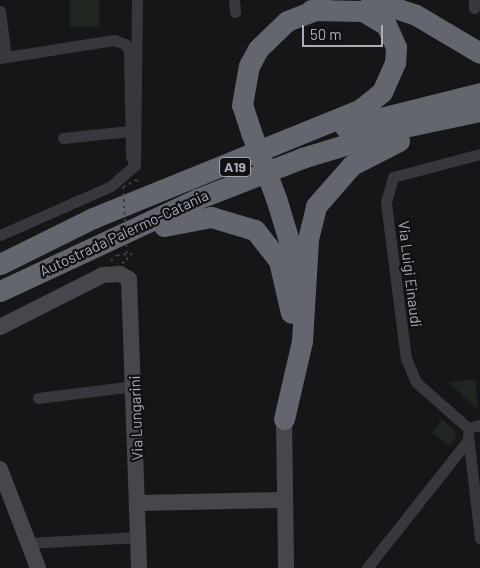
<!DOCTYPE html>
<style>
body{margin:0}
#map{position:relative;width:480px;height:568px;overflow:hidden;background:#161618;font-family:Barlow,sans-serif}
div>[style]{position:absolute}
.green>*{inset:0;background:#1e261f;transform-origin:0 0}
.path>*{height:2px;margin-top:-1px;transform-origin:0;background:repeating-linear-gradient(90deg,#3d3f44 0 2.5px,transparent 0 6.5px)}
.street>*{height:11px;margin:-5.5px;padding:0 5.5px;transform-origin:5.5px;border-radius:5.5px;background:#37383d}
.secondary>*{height:16px;margin:-8px;padding:0 8px;transform-origin:8px;border-radius:8px;background:#45474d}
.highway>*{height:21px;margin:-10.5px;padding:0 10.5px;transform-origin:10.5px;border-radius:10.5px;background:#63666e}
.path-bridge>*{height:2px;margin-top:-1px;transform-origin:0;background:repeating-linear-gradient(90deg,#3d3f44 0 2.5px,transparent 0 6.5px)}
.highway-bridge>*{height:21px;margin:-10.5px;padding:0 10.5px;transform-origin:10.5px;border-radius:10.5px;background:#63666e}
span{translate:-50% -50%;white-space:nowrap;text-align:center;line-height:1.15;-webkit-text-stroke:4.5px #111113;paint-order:stroke}
.shield-label span{padding:1px 4px;background:#111113;border:1px solid;border-radius:4px;-webkit-text-stroke-width:0}
.shield-label{font-size:14px;color:#a8adb8;font-weight:700}
.street-label{font-size:15px;color:#a8adb8}
.scale{position:absolute;left:302px;top:25px;width:81px;height:22px;box-sizing:border-box;border:2px solid #a8adb8;border-top:0;padding-left:6px;font-size:15px;line-height:18px;white-space:nowrap;color:#a8adb8;-webkit-text-stroke:4px #111113;paint-order:stroke}
</style>
<div id="map">
<div class="green">
<div style="left:70px;top:0;width:29px;height:27px"></div>
<div style="clip-path:polygon(476px 379px,477px 409px,448px 382px)"></div>
<div style="clip-path:polygon(442px 419px,454px 430px,456px 438px,449px 446px,432px 432px)"></div>
</div>
<div class="path">
<div style="left:111px;top:261px;width:8px;rotate:-45deg"></div>
<div style="left:117px;top:255px;width:16px;rotate:-4deg"></div>
</div>
<div class="street">
<div style="left:234px;top:0;width:12px;rotate:85deg"></div>
<div style="left:474px;top:8px;width:8px;rotate:-90deg"></div>
<div style="left:0;top:11px;width:46px;rotate:82.6deg"></div>
<div style="left:0;top:58px;width:115px;rotate:-9deg"></div>
<div style="left:114px;top:40px;width:12px;rotate:20deg"></div>
<div style="left:125px;top:44px;width:8px;rotate:60deg"></div>
<div style="left:129px;top:51px;width:105px;rotate:88.9deg"></div>
<div style="left:131px;top:156px;width:10px;rotate:66deg"></div>
<div style="left:63px;top:138px;width:67px;rotate:-6deg"></div>
<div style="left:0;top:235px;width:121px;rotate:-23.8deg"></div>
<div style="left:111px;top:186px;width:32px;rotate:-41deg"></div>
<div style="left:135px;top:165px;width:165px;rotate:-89.3deg"></div>
<div style="left:38px;top:398px;width:98px;rotate:-7.1deg"></div>
<div style="left:468px;top:428px;width:69px;rotate:-138.5deg"></div>
<div style="left:416px;top:382px;width:25px;rotate:-113deg"></div>
<div style="left:406px;top:359px;width:158px;rotate:-97.3deg"></div>
<div style="left:386px;top:202px;width:26px;rotate:-74deg"></div>
<div style="left:393px;top:177px;width:90px;rotate:-14.8deg"></div>
<div style="left:468px;top:428px;width:12px;rotate:-14deg"></div>
<div style="left:468px;top:435px;width:104px;rotate:83.4deg"></div>
<div style="left:28px;top:543px;width:111px;rotate:-3.1deg"></div>
<div style="left:367px;top:568px;width:163px;rotate:-51.7deg"></div>
</div>
<div class="secondary">
<div style="left:0;top:327px;width:115px;rotate:-26.8deg"></div>
<div style="left:103px;top:275px;width:17px;rotate:-3deg"></div>
<div style="left:120px;top:274px;width:10px;rotate:29deg"></div>
<div style="left:129px;top:279px;width:289px;rotate:88deg"></div>
<div style="left:284px;top:419px;width:149px;rotate:89.2deg"></div>
<div style="left:0;top:469px;width:106px;rotate:69deg"></div>
<div style="left:138px;top:503px;width:147px;rotate:-1.2deg"></div>
</div>
<div class="highway">
<div style="left:371px;top:0;width:47px;rotate:18.4deg"></div>
<div style="left:416px;top:15px;width:74px;rotate:30.7deg"></div>
<div style="left:345px;top:127px;width:139px;rotate:-14.1deg"></div>
<div style="left:251px;top:132px;width:28px;rotate:-108deg"></div>
<div style="left:242px;top:105px;width:40px;rotate:-80deg"></div>
<div style="left:249px;top:66px;width:19px;rotate:-62deg"></div>
<div style="left:258px;top:49px;width:40px;rotate:-44deg"></div>
<div style="left:287px;top:21px;width:39px;rotate:-21deg"></div>
<div style="left:276px;top:198px;width:45px;rotate:73.2deg"></div>
<div style="left:289px;top:241px;width:38px;rotate:84deg"></div>
<div style="left:164px;top:226px;width:48px;rotate:-10.8deg"></div>
<div style="left:211px;top:217px;width:46px;rotate:16.5deg"></div>
<div style="left:255px;top:230px;width:39px;rotate:52deg"></div>
<div style="left:279px;top:261px;width:53px;rotate:77deg"></div>
<div style="left:0;top:264px;width:104px;rotate:-26.3deg"></div>
<div style="left:93px;top:218px;width:289px;rotate:-22.1deg"></div>
<div style="left:361px;top:109px;width:27px;rotate:-39deg"></div>
<div style="left:382px;top:92px;width:32px;rotate:-66deg"></div>
<div style="left:395px;top:63px;width:16px;rotate:-86deg"></div>
<div style="left:396px;top:47px;width:24px;rotate:-114deg"></div>
<div style="left:386px;top:25px;width:27px;rotate:-149deg"></div>
<div style="left:363px;top:11px;width:52px;rotate:-178.9deg"></div>
<div style="left:0;top:291px;width:217px;rotate:-25deg"></div>
<div style="left:197px;top:199px;width:113px;rotate:-21.3deg"></div>
<div style="left:302px;top:158px;width:107px;rotate:-16.9deg"></div>
<div style="left:404px;top:127px;width:78px;rotate:-11.9deg"></div>
<div style="left:284px;top:419px;width:80px;rotate:-77deg"></div>
<div style="left:302px;top:341px;width:102px;rotate:-86.6deg"></div>
<div style="left:308px;top:239px;width:34px;rotate:-76deg"></div>
<div style="left:316px;top:206px;width:55px;rotate:-48.7deg"></div>
<div style="left:352px;top:165px;width:53px;rotate:-27.1deg"></div>
</div>
<div class="path-bridge">
<div style="left:117px;top:267px;width:12px;rotate:-35deg"></div>
<div style="left:127px;top:260px;width:73px;rotate:-93.1deg"></div>
<div style="left:123px;top:187px;width:15px;rotate:-28deg"></div>
<div style="left:136px;top:180px;width:6px;rotate:31deg"></div>
</div>
<div class="highway-bridge">
<div style="left:251px;top:132px;width:71px;rotate:69.3deg"></div>
</div>
<div class="shield-label">
<span style="left:235px;top:167px">A19</span>
</div>
<div class="street-label">
<span style="left:124px;top:233px;rotate:-25deg">Autostrada Palermo-Catania</span>
<span style="left:410px;top:274px;rotate:83deg">Via Luigi Einaudi</span>
<span style="left:136px;top:418px;rotate:-92deg">Via Lungarini</span>
</div>
<div class="scale">50 m</div>
</div>
